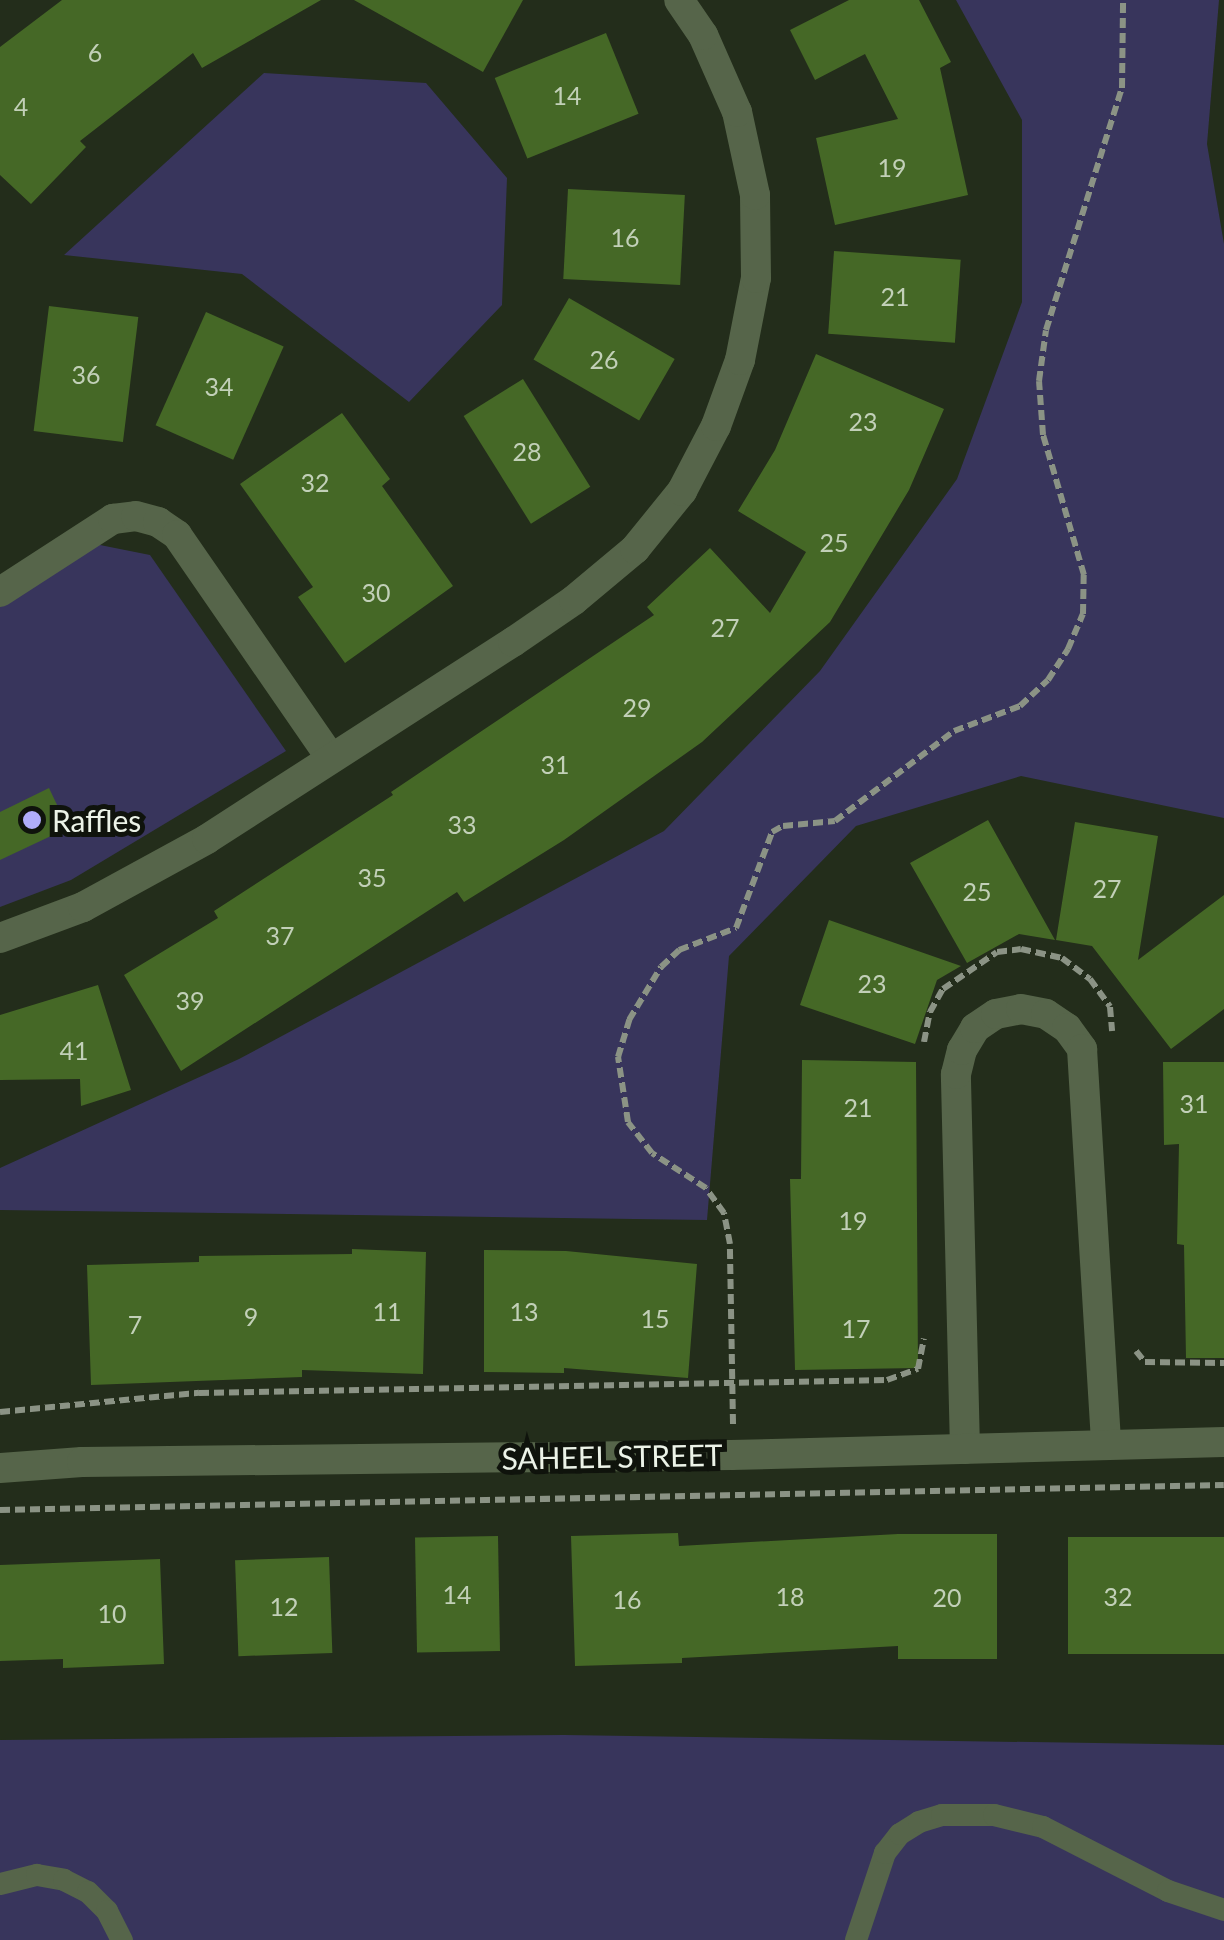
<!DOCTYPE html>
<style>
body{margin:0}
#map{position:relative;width:1224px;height:1940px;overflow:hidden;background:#232d1b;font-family:Lato,sans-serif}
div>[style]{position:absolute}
.green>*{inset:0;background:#38355c}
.building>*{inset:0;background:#456826;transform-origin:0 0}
.path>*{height:6px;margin-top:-3px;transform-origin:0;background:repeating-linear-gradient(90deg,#8b9385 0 10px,transparent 0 15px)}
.lane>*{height:22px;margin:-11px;padding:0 11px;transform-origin:11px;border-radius:11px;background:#56654a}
.street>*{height:30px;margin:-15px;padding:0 15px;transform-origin:15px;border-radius:15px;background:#56654a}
.dots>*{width:28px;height:28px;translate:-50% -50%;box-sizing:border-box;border:5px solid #0f130c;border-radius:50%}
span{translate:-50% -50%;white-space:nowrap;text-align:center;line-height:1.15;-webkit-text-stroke:10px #0f130c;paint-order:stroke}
.number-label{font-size:25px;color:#c2d0b8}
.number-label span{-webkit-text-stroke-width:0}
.poi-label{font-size:30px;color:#ecf3e8}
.left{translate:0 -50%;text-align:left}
.street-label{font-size:30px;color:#ecf3e8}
</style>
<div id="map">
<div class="green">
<div style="clip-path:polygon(956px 0,1219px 0,1207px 144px,1224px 244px,1224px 818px,1021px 776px,856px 826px,729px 956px,707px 1220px,0 1210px,0 1168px,239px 1059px,664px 831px,820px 671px,957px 479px,1022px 302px,1022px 120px)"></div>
<div style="clip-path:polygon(264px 73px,426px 83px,507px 178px,502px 305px,409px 402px,242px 274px,64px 255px)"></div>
<div style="clip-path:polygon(95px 544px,150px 555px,286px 751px,71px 880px,0 907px,0 607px)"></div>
<div style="clip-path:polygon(564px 1735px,1224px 1745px,1224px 1940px,0 1940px,0 1740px)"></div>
</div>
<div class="building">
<div style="clip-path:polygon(62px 0,321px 0,202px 68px,193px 53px,80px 141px,86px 147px,31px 204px,0 175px,0 47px)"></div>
<div style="clip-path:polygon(354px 0,523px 0,483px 72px)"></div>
<div style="clip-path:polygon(849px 0,919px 0,951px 62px,940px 68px,968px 195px,835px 225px,816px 138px,898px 119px,865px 54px,815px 80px,790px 30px)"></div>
<div style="left:606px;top:33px;width:87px;height:120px;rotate:68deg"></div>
<div style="left:568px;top:189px;width:117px;height:90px;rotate:3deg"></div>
<div style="left:834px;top:251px;width:127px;height:83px;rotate:4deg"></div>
<div style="left:569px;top:298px;width:122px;height:71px;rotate:30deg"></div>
<div style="left:49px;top:306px;width:90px;height:126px;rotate:7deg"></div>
<div style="left:206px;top:312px;width:85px;height:124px;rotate:24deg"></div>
<div style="clip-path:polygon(816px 354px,944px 409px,909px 490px,830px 622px,702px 742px,564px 840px,464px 902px,457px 892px,181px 1071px,124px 975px,218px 918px,214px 911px,393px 795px,391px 792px,654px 615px,647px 607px,710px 548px,770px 613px,806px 552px,738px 511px,775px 450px)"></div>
<div style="left:523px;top:379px;width:127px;height:70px;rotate:58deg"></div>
<div style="clip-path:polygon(342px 413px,390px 479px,382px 486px,453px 586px,345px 663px,298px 597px,313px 587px,240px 484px)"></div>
<div style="clip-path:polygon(49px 788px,68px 828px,0 860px,0 812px)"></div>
<div style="clip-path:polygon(988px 820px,1055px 940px,1019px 934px,967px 963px,910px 863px)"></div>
<div style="clip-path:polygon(1075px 822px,1158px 836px,1138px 960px,1224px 895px,1224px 1009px,1171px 1049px,1092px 946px,1056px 940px)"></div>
<div style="clip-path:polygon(829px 920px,961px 966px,937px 980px,915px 1044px,800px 1005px)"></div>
<div style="clip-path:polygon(98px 985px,131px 1090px,81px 1106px,80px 1079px,0 1080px,0 1015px)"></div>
<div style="clip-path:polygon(802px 1060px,916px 1062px,918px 1368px,795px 1370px,790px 1179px,801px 1179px)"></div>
<div style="clip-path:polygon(1163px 1062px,1224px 1062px,1224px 1358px,1186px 1358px,1184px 1245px,1177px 1244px,1179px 1144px,1164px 1145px)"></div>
<div style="clip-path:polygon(352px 1249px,426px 1252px,423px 1374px,302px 1370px,302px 1377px,91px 1385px,87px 1265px,199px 1262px,199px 1256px,352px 1254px)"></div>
<div style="clip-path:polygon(484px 1250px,566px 1251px,697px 1264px,688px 1378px,564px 1368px,564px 1373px,484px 1372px)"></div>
<div style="clip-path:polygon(678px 1533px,679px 1546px,898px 1534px,997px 1534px,997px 1659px,898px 1659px,898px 1646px,682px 1658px,682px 1663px,575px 1666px,571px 1536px)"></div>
<div style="left:498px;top:1536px;width:115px;height:83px;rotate:89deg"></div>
<div style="left:1224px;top:1537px;width:117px;height:156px;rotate:90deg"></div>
<div style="left:329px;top:1557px;width:96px;height:94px;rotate:88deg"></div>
<div style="clip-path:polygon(160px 1559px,164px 1664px,63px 1668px,63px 1659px,0 1661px,0 1565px)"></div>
</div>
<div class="path">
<div style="left:924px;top:1042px;width:31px;rotate:-79deg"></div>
<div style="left:930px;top:1012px;width:26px;rotate:-61deg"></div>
<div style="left:943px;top:989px;width:65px;rotate:-34.4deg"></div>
<div style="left:997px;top:952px;width:24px;rotate:-7deg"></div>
<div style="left:1021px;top:949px;width:42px;rotate:12.4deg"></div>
<div style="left:1062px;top:958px;width:35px;rotate:37deg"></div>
<div style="left:1090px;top:979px;width:34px;rotate:54deg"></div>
<div style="left:1110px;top:1007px;width:24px;rotate:85deg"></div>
<div style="left:1136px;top:1351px;width:14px;rotate:51deg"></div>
<div style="left:1145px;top:1362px;width:79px;rotate:0.7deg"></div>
<div style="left:0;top:1412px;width:200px;rotate:-5.5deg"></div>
<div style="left:199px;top:1393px;width:688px;rotate:-1.08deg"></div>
<div style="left:887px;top:1380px;width:33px;rotate:-20deg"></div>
<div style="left:918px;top:1369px;width:31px;rotate:-79deg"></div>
<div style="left:733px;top:1424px;width:180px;rotate:-91deg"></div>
<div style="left:730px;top:1244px;width:32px;rotate:-101deg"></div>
<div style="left:724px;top:1213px;width:31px;rotate:-126deg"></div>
<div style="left:706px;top:1188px;width:64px;rotate:-147.1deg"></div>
<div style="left:652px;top:1153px;width:39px;rotate:-128deg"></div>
<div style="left:628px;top:1122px;width:66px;rotate:-98.7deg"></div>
<div style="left:618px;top:1057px;width:39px;rotate:-73deg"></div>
<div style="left:629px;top:1020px;width:62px;rotate:-58.9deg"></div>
<div style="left:661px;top:967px;width:25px;rotate:-43deg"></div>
<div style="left:679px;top:950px;width:61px;rotate:-21.1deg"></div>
<div style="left:736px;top:928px;width:103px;rotate:-69.4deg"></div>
<div style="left:772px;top:832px;width:13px;rotate:-29deg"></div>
<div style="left:783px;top:826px;width:52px;rotate:-5.5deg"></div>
<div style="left:835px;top:821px;width:149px;rotate:-37.1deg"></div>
<div style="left:954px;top:731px;width:71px;rotate:-20.7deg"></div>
<div style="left:1020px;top:706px;width:38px;rotate:-43deg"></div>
<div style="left:1048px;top:680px;width:37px;rotate:-57deg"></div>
<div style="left:1068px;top:649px;width:38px;rotate:-67deg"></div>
<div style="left:1083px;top:614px;width:39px;rotate:-89deg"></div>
<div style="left:1084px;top:575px;width:146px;rotate:-106.3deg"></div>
<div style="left:1043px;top:435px;width:54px;rotate:-94.2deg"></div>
<div style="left:1039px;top:381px;width:51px;rotate:-82.2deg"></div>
<div style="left:1046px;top:330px;width:254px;rotate:-72.6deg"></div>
<div style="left:1122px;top:88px;width:88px;rotate:-89.3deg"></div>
<div style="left:0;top:1510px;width:1224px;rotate:-1.17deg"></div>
</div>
<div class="lane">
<div style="left:0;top:1884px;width:38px;rotate:-14deg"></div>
<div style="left:37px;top:1875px;width:27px;rotate:10deg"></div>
<div style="left:64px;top:1880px;width:27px;rotate:27deg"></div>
<div style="left:88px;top:1892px;width:27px;rotate:45deg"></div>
<div style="left:107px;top:1911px;width:33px;rotate:63deg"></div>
<div style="left:856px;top:1940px;width:92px;rotate:-71.6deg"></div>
<div style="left:885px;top:1853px;width:24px;rotate:-52deg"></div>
<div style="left:900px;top:1834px;width:22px;rotate:-32deg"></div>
<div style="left:919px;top:1822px;width:24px;rotate:-17deg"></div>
<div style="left:942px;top:1815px;width:52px"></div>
<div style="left:994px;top:1815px;width:50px;rotate:13.8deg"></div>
<div style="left:1043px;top:1827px;width:140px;rotate:27.1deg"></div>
<div style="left:1168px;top:1891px;width:59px;rotate:18.7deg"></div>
</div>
<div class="street">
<div style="left:0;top:592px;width:135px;rotate:-32.9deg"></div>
<div style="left:113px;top:519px;width:23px;rotate:-7deg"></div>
<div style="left:136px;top:516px;width:23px;rotate:15deg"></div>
<div style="left:158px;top:522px;width:23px;rotate:34deg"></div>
<div style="left:177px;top:535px;width:271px;rotate:55.4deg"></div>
<div style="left:0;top:938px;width:89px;rotate:-20.5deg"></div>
<div style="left:83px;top:907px;width:141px;rotate:-28.7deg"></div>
<div style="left:207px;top:839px;width:364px;rotate:-32.8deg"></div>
<div style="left:513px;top:642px;width:74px;rotate:-34.5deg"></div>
<div style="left:574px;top:600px;width:80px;rotate:-39.9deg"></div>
<div style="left:635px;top:549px;width:75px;rotate:-51deg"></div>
<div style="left:682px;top:491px;width:73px;rotate:-62.4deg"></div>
<div style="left:716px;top:426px;width:70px;rotate:-70deg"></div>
<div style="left:740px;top:360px;width:84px;rotate:-79deg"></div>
<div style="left:756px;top:278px;width:83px;rotate:-90.7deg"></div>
<div style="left:755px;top:195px;width:85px;rotate:-102.2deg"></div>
<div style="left:737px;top:112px;width:84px;rotate:-113.8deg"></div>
<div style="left:703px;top:35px;width:42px;rotate:-124.4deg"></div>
<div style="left:965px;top:1449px;width:375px;rotate:-91.4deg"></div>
<div style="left:956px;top:1074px;width:25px;rotate:-76deg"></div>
<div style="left:962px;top:1050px;width:26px;rotate:-59deg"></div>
<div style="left:975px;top:1028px;width:25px;rotate:-34deg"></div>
<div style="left:996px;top:1014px;width:25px;rotate:-11deg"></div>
<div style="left:1021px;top:1009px;width:25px;rotate:11deg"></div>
<div style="left:1046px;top:1014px;width:25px;rotate:34deg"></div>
<div style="left:1067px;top:1028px;width:26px;rotate:54deg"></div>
<div style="left:1082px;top:1049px;width:396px;rotate:86.5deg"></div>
<div style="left:0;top:1468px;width:82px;rotate:-4.2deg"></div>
<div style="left:82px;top:1462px;width:649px;rotate:-0.62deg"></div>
<div style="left:731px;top:1455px;width:493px;rotate:-1.5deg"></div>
</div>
<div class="dots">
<div style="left:32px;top:820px;background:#b0adfa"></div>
</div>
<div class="number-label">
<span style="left:95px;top:52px">6</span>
<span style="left:567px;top:95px">14</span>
<span style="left:21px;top:106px">4</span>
<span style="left:892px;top:167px">19</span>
<span style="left:625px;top:237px">16</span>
<span style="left:895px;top:296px">21</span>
<span style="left:604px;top:359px">26</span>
<span style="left:86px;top:374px">36</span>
<span style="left:219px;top:386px">34</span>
<span style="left:863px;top:421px">23</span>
<span style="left:527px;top:451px">28</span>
<span style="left:315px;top:482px">32</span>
<span style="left:834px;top:542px">25</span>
<span style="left:376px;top:592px">30</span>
<span style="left:725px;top:627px">27</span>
<span style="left:637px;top:707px">29</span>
<span style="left:555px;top:764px">31</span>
<span style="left:462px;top:824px">33</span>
<span style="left:372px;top:877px">35</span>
<span style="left:1107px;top:888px">27</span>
<span style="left:977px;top:891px">25</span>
<span style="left:280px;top:935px">37</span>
<span style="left:872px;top:983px">23</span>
<span style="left:190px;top:1000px">39</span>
<span style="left:74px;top:1050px">41</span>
<span style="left:1194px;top:1103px">31</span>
<span style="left:858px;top:1107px">21</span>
<span style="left:853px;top:1220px">19</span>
<span style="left:387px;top:1311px">11</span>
<span style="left:524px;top:1311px">13</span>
<span style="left:251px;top:1316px">9</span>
<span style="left:655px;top:1318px">15</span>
<span style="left:135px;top:1324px">7</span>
<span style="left:856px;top:1328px">17</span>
<span style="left:457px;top:1594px">14</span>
<span style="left:790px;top:1596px">18</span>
<span style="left:1118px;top:1596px">32</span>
<span style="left:947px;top:1597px">20</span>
<span style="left:627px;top:1599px">16</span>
<span style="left:284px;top:1606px">12</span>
<span style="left:112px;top:1613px">10</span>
</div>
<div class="poi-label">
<span class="left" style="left:52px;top:820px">Raffles</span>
</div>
<div class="street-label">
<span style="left:612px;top:1456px;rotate:-1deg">SAHEEL STREET</span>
</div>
</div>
